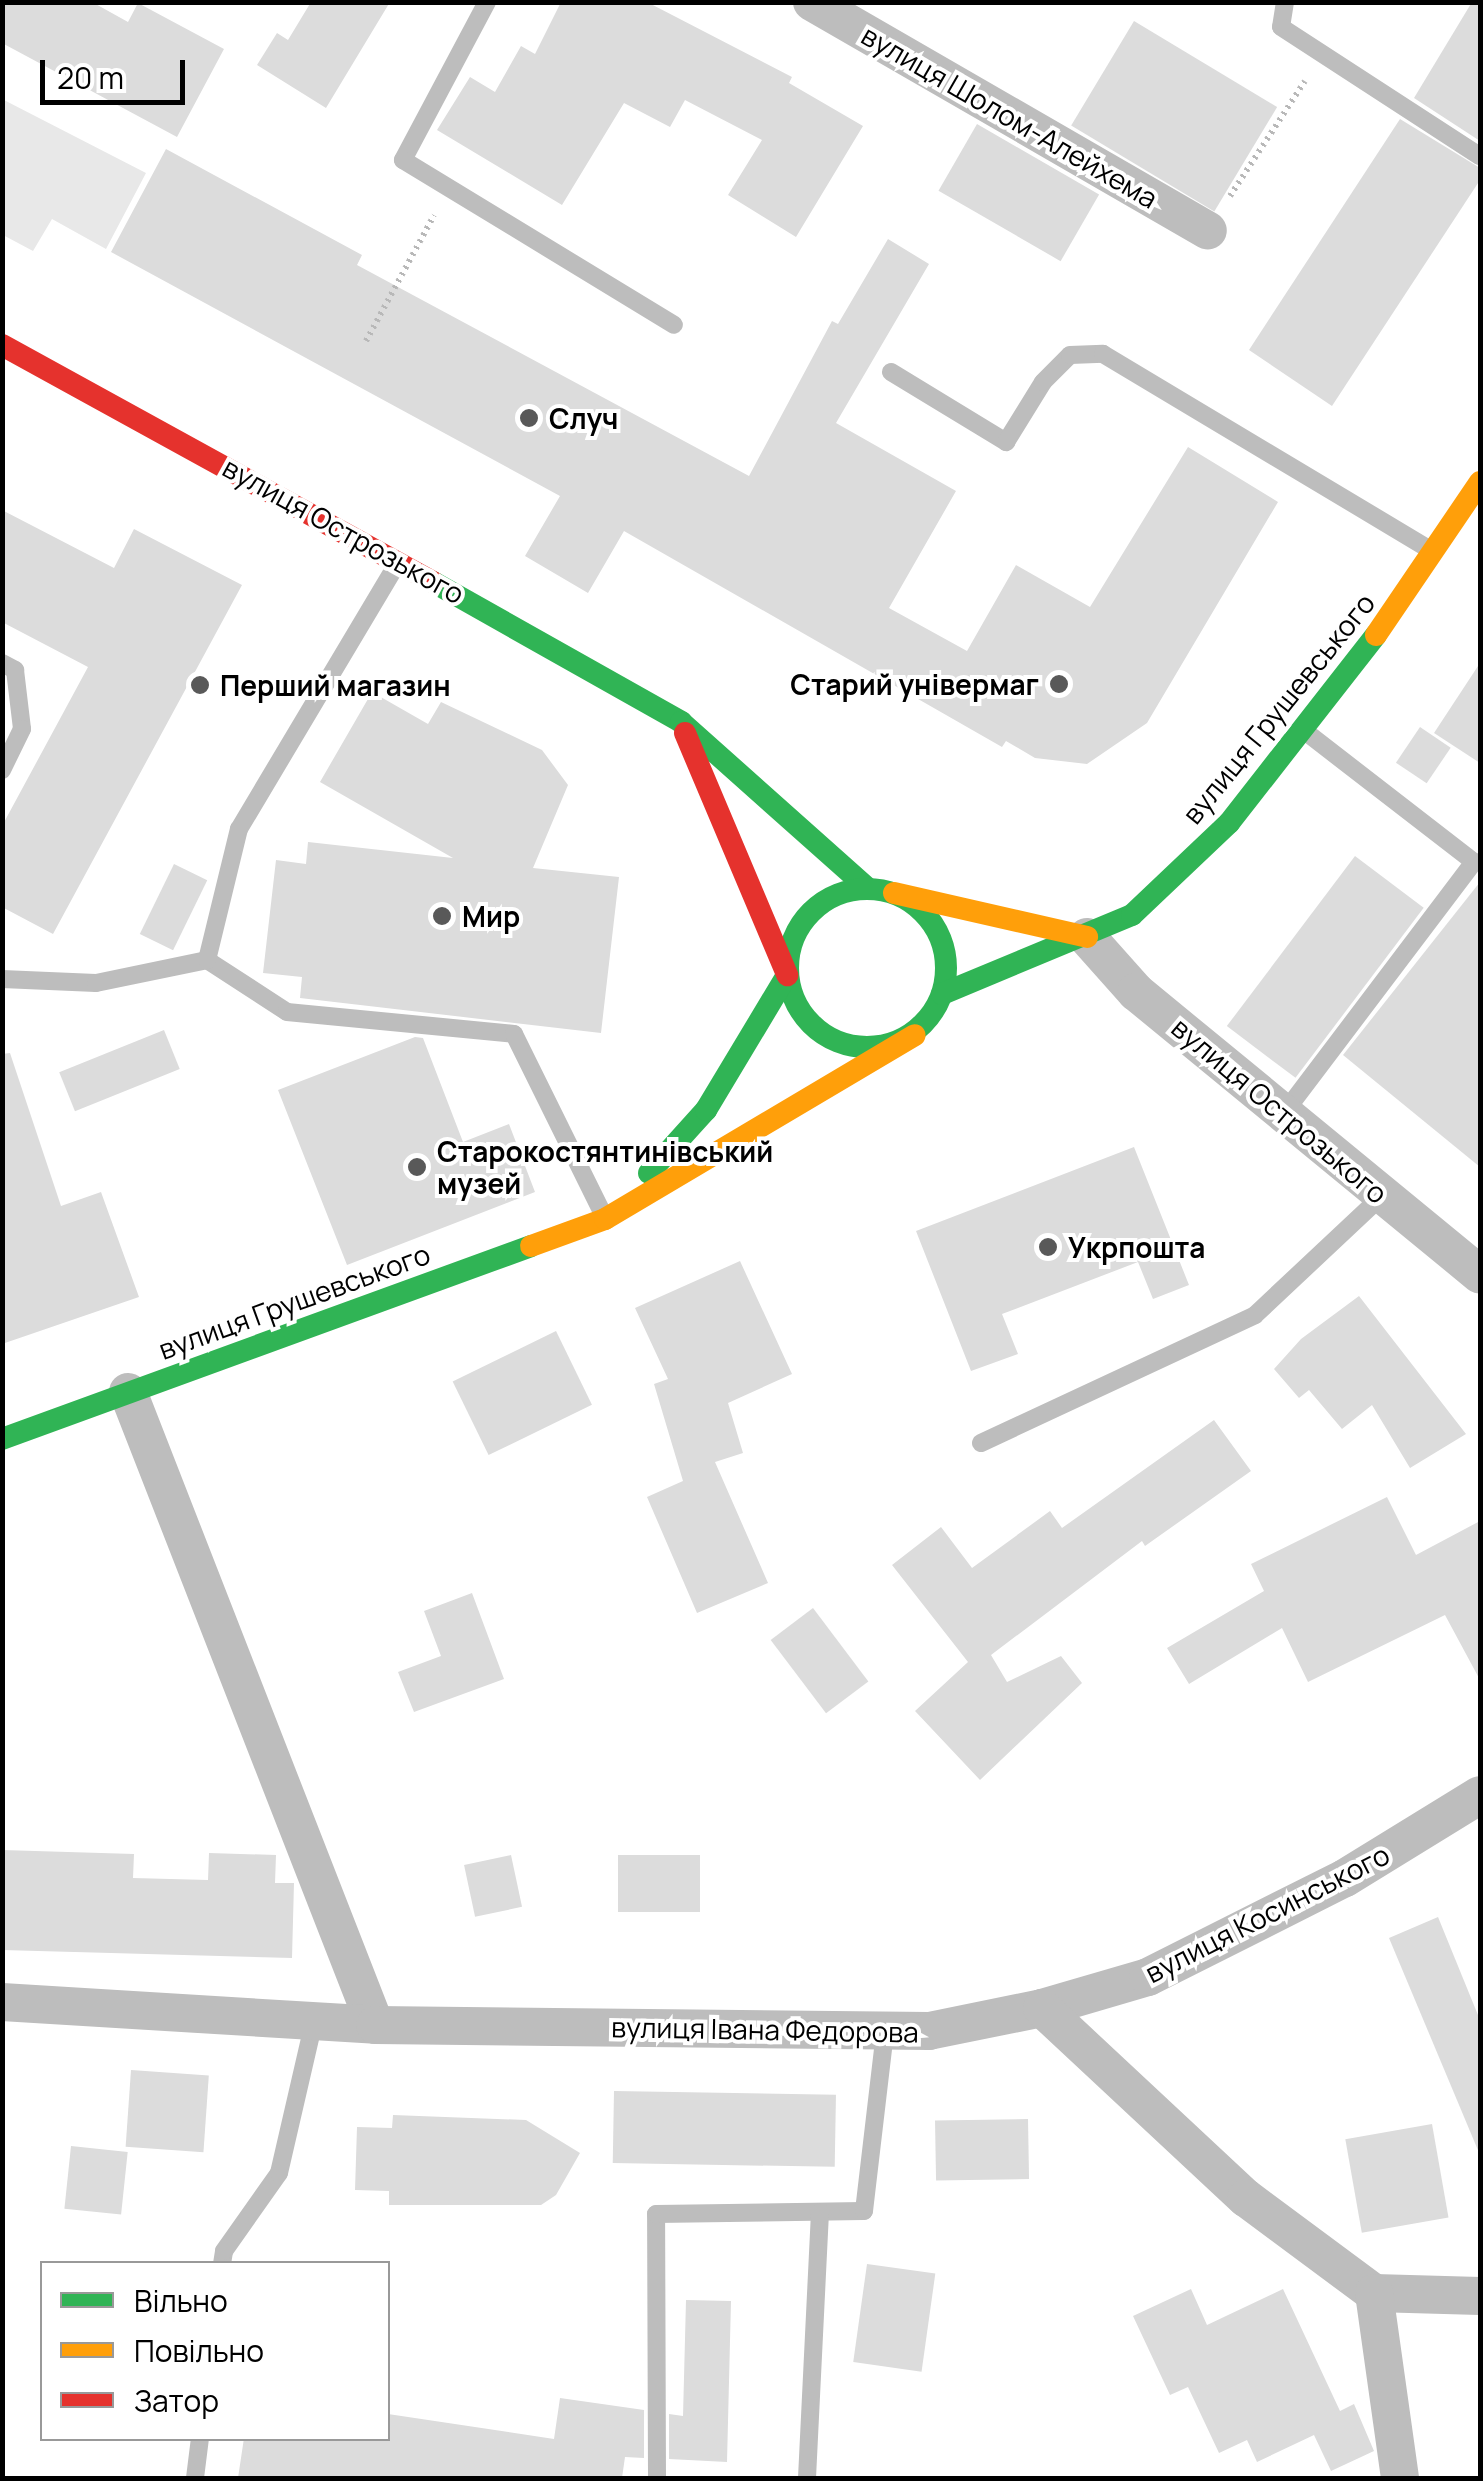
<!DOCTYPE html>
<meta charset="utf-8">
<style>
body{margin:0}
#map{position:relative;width:1483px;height:2481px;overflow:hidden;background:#fff;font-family:Manrope,sans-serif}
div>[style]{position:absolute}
.green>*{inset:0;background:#e8e8e8}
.building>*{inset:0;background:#dcdcdc;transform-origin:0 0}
.path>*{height:6px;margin-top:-3px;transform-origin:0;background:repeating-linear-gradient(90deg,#b8b8b8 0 2.5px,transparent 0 7.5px)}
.lane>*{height:18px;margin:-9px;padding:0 9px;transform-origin:9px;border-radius:9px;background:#bdbdbd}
.street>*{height:38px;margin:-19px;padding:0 19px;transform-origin:19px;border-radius:19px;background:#bdbdbd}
.fast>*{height:22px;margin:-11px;padding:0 11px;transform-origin:11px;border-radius:11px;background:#30b455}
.fast>.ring{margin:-11px;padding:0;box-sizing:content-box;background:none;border:22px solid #30b455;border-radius:50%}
.slow>*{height:22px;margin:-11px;padding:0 11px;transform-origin:11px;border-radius:11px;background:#ff9f0a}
.jam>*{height:22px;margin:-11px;padding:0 11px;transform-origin:11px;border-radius:11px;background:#e5322d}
.dots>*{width:28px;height:28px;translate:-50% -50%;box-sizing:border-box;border:5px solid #fff;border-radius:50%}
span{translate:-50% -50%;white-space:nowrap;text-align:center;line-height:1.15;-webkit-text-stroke:8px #fff;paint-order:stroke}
.street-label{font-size:28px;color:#000}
.poi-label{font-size:28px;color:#000;font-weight:700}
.left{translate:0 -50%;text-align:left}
.right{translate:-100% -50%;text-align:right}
.frame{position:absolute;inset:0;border:5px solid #000;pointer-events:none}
.legend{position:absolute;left:40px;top:2261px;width:350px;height:180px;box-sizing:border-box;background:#fff;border:2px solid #999;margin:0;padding:12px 18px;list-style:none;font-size:30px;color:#000}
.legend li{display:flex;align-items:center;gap:20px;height:50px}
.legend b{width:50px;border:2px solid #999}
.scale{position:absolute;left:40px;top:60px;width:145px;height:45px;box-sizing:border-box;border:5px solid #000;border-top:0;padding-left:12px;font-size:30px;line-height:35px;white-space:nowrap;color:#000;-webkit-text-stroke:8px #fff;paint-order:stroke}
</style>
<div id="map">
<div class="green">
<div style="clip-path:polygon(2px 99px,146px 173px,106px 249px,52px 219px,33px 251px,3px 235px)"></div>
</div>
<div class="building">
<div style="clip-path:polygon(2px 2px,92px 2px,128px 22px,138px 3px,224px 49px,177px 137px,2px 43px)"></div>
<div style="clip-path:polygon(311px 2px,390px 2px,326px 108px,257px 65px,277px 33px,288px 40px)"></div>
<div style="clip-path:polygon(561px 2px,647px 2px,792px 77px,789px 83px,863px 126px,796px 237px,728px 195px,762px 140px,685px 100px,670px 127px,624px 103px,562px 205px,437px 130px,470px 77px,495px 92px,521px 46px,535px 54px)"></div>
<div style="clip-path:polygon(1472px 2px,1480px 2px,1480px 141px,1414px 98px)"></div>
<div style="left:1134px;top:21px;width:167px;height:122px;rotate:31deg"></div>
<div style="clip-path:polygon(1400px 119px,1480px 168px,1480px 180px,1332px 406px,1249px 350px)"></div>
<div style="left:977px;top:124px;width:141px;height:77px;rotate:30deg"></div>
<div style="clip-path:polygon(166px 149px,362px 255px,357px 265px,749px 476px,832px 321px,838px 324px,888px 239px,929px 264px,836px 423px,956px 491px,889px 608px,967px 651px,1016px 565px,1090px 607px,1188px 447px,1278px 502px,1147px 723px,1087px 764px,1035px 758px,1006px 741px,1002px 747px,624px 531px,588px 593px,525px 556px,560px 496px,111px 252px)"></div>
<div style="clip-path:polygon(2px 510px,114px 568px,134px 529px,242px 585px,53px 934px,2px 907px,2px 826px,88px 667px,2px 622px)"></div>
<div style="clip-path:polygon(1480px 663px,1480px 763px,1434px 733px)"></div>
<div style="clip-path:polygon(372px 692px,428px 724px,441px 702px,542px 750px,568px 785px,533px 868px,619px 877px,601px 1033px,300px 998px,302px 977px,263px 973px,276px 860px,306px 864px,308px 842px,453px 858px,320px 782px)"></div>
<div style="left:1420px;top:727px;width:37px;height:43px;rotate:34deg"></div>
<div style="left:1355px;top:856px;width:86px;height:213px;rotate:37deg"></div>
<div style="left:174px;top:864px;width:37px;height:78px;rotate:26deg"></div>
<div style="clip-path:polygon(1480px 882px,1480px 1167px,1343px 1055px)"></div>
<div style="left:164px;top:1030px;width:42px;height:113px;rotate:68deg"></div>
<div style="clip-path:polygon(415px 1037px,423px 1038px,463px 1142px,509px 1124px,535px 1192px,347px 1265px,278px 1090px)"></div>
<div style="clip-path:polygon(10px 1053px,61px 1206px,101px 1192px,139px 1297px,2px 1344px,2px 1054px)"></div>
<div style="clip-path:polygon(1134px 1147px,1189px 1285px,1153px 1299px,1138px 1262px,1002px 1314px,1018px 1354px,971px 1371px,916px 1231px)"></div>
<div style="clip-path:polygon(740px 1261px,792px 1374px,728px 1403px,743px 1453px,715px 1462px,768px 1583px,697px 1613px,647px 1497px,683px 1481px,654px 1384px,668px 1379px,635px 1308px)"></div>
<div style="clip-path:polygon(1359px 1296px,1466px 1434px,1410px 1468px,1372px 1405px,1342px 1429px,1309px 1390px,1299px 1398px,1274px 1369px,1301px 1339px)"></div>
<div style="left:556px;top:1331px;width:82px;height:115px;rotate:64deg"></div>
<div style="clip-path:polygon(1214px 1420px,1251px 1471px,1145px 1546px,1142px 1541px,991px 1655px,1007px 1682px,1061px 1656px,1082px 1683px,980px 1780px,915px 1711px,968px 1662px,892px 1565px,941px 1527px,972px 1568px,1050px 1511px,1062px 1528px)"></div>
<div style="clip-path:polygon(1387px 1497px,1416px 1555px,1480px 1521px,1480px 1680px,1445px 1615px,1308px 1682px,1282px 1628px,1189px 1684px,1167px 1648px,1264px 1591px,1251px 1564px)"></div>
<div style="clip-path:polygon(472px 1593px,504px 1679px,414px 1712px,398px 1672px,441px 1656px,424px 1611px)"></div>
<div style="left:813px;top:1608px;width:92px;height:53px;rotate:53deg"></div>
<div style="clip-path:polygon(2px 1850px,134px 1854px,133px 1878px,208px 1880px,209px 1853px,276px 1855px,275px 1883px,294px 1883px,292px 1958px,2px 1950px)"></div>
<div style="left:511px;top:1855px;width:53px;height:48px;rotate:78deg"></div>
<div style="left:618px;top:1855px;width:82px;height:57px"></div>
<div style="clip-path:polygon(1438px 1917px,1480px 2020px,1480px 2155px,1389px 1938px)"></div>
<div style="left:131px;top:2070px;width:78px;height:77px;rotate:4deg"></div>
<div style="left:614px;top:2091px;width:222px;height:72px;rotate:1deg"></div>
<div style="clip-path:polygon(393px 2115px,526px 2120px,580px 2153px,556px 2195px,541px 2205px,389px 2205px,389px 2191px,355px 2190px,357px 2127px,392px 2128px)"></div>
<div style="left:1028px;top:2119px;width:60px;height:93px;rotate:89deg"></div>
<div style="left:1432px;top:2124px;width:95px;height:88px;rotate:80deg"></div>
<div style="left:71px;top:2146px;width:57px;height:63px;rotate:6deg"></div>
<div style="left:867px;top:2264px;width:69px;height:99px;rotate:8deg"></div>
<div style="clip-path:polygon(1191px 2289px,1207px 2325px,1283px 2289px,1340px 2411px,1354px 2404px,1374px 2451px,1331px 2471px,1314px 2435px,1257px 2462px,1247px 2440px,1219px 2453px,1188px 2387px,1170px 2395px,1133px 2316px)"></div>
<div style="clip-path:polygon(686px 2300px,731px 2301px,727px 2462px,669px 2459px,669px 2414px,683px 2416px)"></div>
<div style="clip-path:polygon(560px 2398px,644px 2410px,644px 2458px,625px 2457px,622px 2478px,238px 2478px,244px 2438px,388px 2438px,388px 2414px,554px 2439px)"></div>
</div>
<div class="path">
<div style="left:1230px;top:196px;width:137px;rotate:-56.9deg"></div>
<div style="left:366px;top:341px;width:143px;rotate:-61.6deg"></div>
</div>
<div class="lane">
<div style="left:487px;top:2px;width:179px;rotate:118deg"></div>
<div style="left:403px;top:160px;width:317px;rotate:31.3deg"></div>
<div style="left:1285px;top:2px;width:25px;rotate:99deg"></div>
<div style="left:1281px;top:27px;width:237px;rotate:33deg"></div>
<div style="left:891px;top:372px;width:135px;rotate:31.3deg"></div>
<div style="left:1006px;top:442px;width:70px;rotate:-58.3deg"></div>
<div style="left:1043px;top:382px;width:38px;rotate:-45deg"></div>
<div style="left:1070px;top:355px;width:33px;rotate:-2deg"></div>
<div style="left:1103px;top:354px;width:382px;rotate:30.9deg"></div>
<div style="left:2px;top:663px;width:15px;rotate:28deg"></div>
<div style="left:15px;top:670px;width:59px;rotate:83.2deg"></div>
<div style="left:22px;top:729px;width:46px;rotate:116deg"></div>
<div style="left:207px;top:960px;width:95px;rotate:33deg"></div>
<div style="left:287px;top:1012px;width:228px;rotate:5.5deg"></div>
<div style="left:514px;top:1034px;width:201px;rotate:63.7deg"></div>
<div style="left:2px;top:979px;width:94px;rotate:2.4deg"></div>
<div style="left:96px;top:983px;width:113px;rotate:-11.7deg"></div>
<div style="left:207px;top:960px;width:135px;rotate:-76.3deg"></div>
<div style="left:239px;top:829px;width:309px;rotate:-59.2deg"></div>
<div style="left:1284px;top:1113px;width:315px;rotate:-52.9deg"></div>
<div style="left:1474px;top:862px;width:211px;rotate:-142.3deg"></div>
<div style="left:981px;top:1443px;width:302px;rotate:-25deg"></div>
<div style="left:1255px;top:1315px;width:175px;rotate:-43.2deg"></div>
<div style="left:222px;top:2264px;width:13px;rotate:-81deg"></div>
<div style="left:224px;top:2251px;width:95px;rotate:-54.8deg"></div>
<div style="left:279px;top:2173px;width:156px;rotate:-77deg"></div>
<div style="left:195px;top:2478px;width:40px;rotate:-82.9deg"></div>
<div style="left:657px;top:2478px;width:264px;rotate:-90.2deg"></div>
<div style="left:656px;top:2214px;width:208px;rotate:-0.8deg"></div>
<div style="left:864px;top:2211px;width:181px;rotate:-83.3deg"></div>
<div style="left:807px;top:2478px;width:266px;rotate:-87.2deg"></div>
</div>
<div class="street">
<div style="left:812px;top:2px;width:457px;rotate:30deg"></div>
<div style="left:1087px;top:937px;width:74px;rotate:48.3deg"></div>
<div style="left:1136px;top:992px;width:445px;rotate:39.4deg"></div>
<div style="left:128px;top:1392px;width:679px;rotate:68.68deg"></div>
<div style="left:2px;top:2002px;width:374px;rotate:3.5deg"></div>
<div style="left:375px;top:2025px;width:554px;rotate:0.62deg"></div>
<div style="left:929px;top:2031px;width:115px;rotate:-11.5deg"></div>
<div style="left:1042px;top:2008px;width:110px;rotate:-16.3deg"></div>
<div style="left:1148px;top:1977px;width:220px;rotate:-26.7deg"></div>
<div style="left:1345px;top:1878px;width:158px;rotate:-31.6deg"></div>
<div style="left:1042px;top:2008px;width:279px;rotate:43deg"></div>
<div style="left:1246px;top:2198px;width:159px;rotate:36.6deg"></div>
<div style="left:1374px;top:2293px;width:106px;rotate:1.6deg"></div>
<div style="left:1374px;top:2293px;width:187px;rotate:82deg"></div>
</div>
<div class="fast">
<div style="left:433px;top:582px;width:285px;rotate:29.4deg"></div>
<div style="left:681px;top:722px;width:249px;rotate:41.7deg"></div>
<div class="ring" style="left:788px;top:889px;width:136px;height:136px"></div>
<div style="left:942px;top:994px;width:206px;rotate:-22.6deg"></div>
<div style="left:1132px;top:915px;width:134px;rotate:-43.5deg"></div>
<div style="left:1229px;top:823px;width:239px;rotate:-52deg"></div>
<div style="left:649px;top:1173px;width:85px;rotate:-47.9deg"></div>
<div style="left:706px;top:1110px;width:157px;rotate:-59deg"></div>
<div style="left:2px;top:1439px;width:563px;rotate:-20.04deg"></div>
</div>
<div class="slow">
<div style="left:1376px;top:635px;width:185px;rotate:-55.8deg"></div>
<div style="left:894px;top:893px;width:198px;rotate:12.8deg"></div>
<div style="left:531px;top:1246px;width:79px;rotate:-20deg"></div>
<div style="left:605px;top:1219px;width:360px;rotate:-30.7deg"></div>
</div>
<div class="jam">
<div style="left:2px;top:345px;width:492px;rotate:28.8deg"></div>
<div style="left:685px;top:733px;width:263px;rotate:67.1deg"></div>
</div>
<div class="dots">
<div style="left:529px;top:418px;background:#595959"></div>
<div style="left:1059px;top:684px;background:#595959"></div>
<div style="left:200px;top:685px;background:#595959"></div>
<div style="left:442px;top:916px;background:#595959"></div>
<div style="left:417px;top:1167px;background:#595959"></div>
<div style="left:1048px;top:1247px;background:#595959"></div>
</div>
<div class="street-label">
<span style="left:1010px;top:116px;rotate:30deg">вулиця Шолом-Алейхема</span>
<span style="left:344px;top:530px;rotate:29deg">вулиця Острозького</span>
<span style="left:1278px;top:708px;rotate:-51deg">вулиця Грушевського</span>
<span style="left:1280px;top:1110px;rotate:40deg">вулиця Острозького</span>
<span style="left:294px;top:1301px;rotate:-20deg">вулиця Грушевського</span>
<span style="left:1267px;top:1913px;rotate:-27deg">вулиця Косинського</span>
<span style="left:765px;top:2029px;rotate:1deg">вулиця Івана Федорова</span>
</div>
<div class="poi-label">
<span class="left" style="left:549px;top:418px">Случ</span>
<span class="right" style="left:1039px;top:684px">Старий універмаг</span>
<span class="left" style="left:220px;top:685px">Перший магазин</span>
<span class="left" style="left:462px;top:916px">Мир</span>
<span class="left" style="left:437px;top:1167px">Старокостянтинівський<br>музей</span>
<span class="left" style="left:1068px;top:1247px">Укрпошта</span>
</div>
<div class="frame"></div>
<ul class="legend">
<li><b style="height:12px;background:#30b455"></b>Вільно</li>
<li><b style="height:12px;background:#ff9f0a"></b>Повільно</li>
<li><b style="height:12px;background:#e5322d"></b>Затор</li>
</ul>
<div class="scale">20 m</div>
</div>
